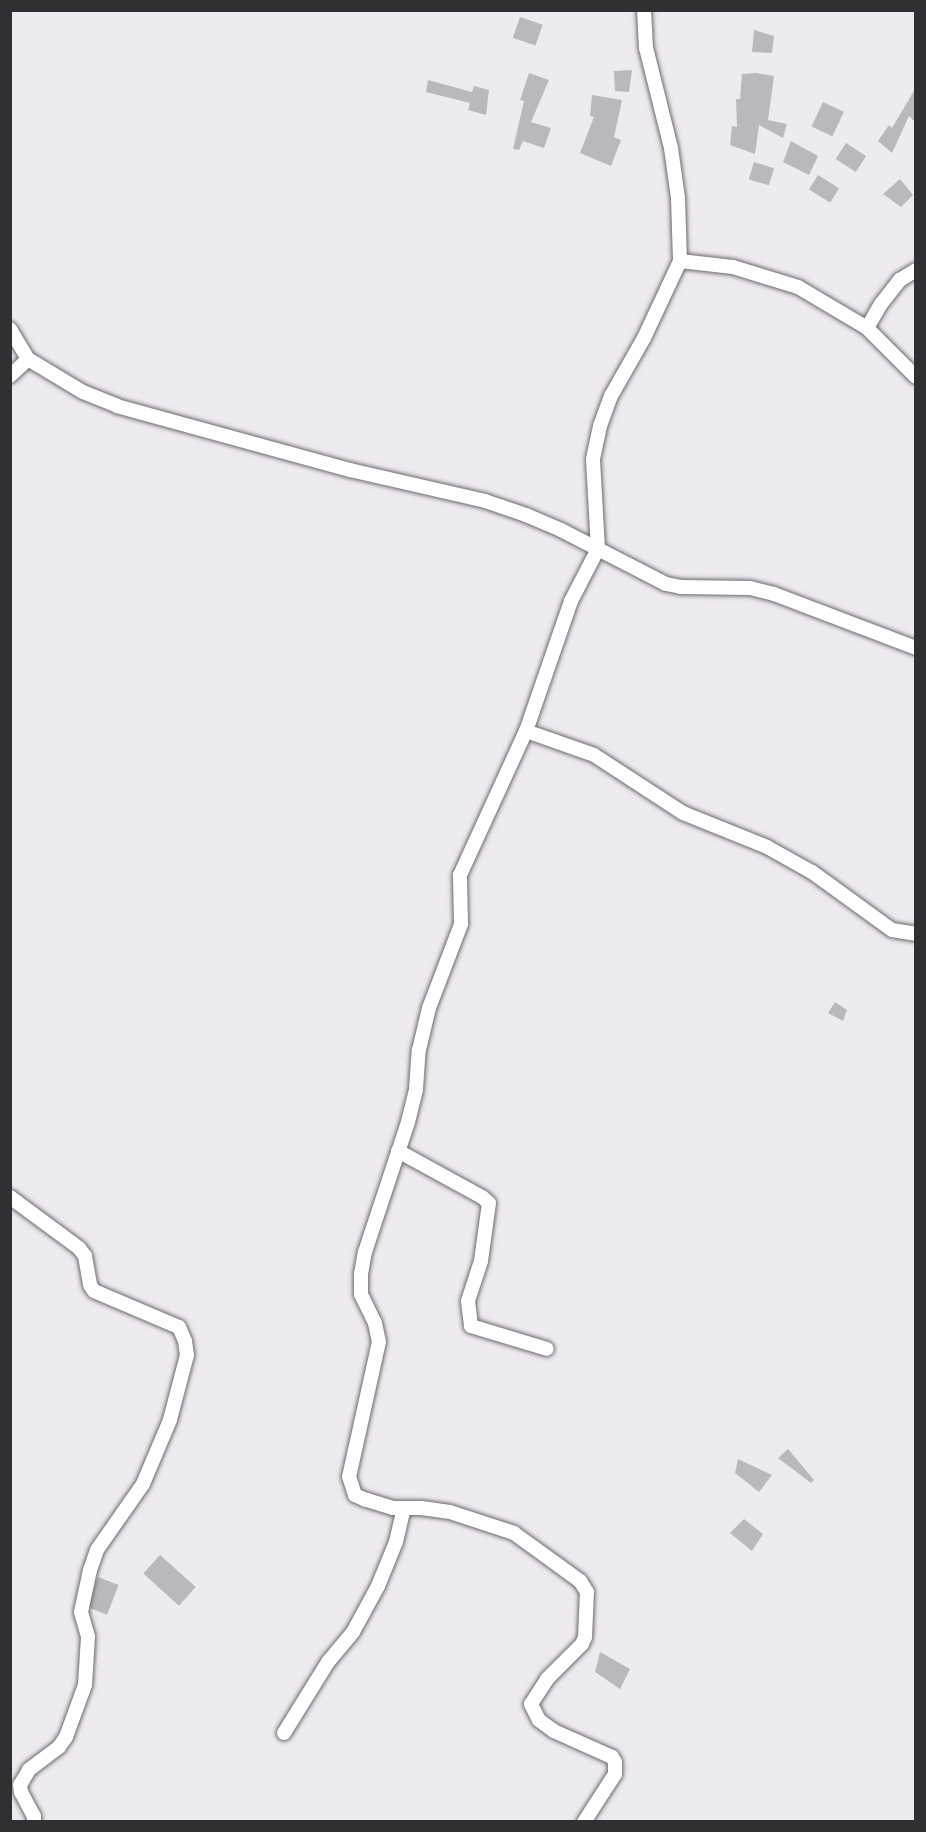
<!DOCTYPE html>
<style>
body{margin:0}
#map{position:relative;width:926px;height:1832px;overflow:hidden;background:#eeebf0;font-family:"PT Sans Narrow",sans-serif}
div>[style]{position:absolute}
.building>*{inset:0;background:#bab8bc;transform-origin:0 0}
.roads{filter:drop-shadow(0 0 2px #6d6a6e) drop-shadow(0 0 2px #6d6a6e)}
.minor>*{height:14px;margin:-7px;padding:0 7px;transform-origin:7px;border-radius:7px;background:#fff}
span{translate:-50% -50%;white-space:nowrap;text-align:center;line-height:1.15;-webkit-text-stroke:5px #eeebf0;paint-order:stroke}
.frame{position:absolute;inset:0;border:12px solid #302f31;pointer-events:none}
</style>
<div id="map">
<div class="building">
<div style="left:520px;top:17px;width:24px;height:22px;rotate:19deg"></div>
<div style="clip-path:polygon(754px 30px,774px 36px,772px 53px,752px 52px)"></div>
<div style="clip-path:polygon(632px 70px,629px 92px,615px 91px,614px 71px)"></div>
<div style="clip-path:polygon(529px 73px,549px 80px,531px 122px,551px 128px,544px 148px,523px 141px,519px 150px,513px 149px,524px 101px,520px 100px)"></div>
<div style="clip-path:polygon(756px 73px,774px 76px,768px 120px,787px 124px,783px 138px,759px 125px,755px 154px,730px 145px,732px 126px,737px 127px,736px 99px,740px 99px,742px 74px)"></div>
<div style="clip-path:polygon(428px 80px,472px 92px,474px 86px,489px 90px,486px 115px,468px 110px,470px 103px,426px 92px)"></div>
<div style="clip-path:polygon(915px 89px,915px 122px,909px 116px,892px 153px,878px 141px,889px 125px,892px 128px)"></div>
<div style="clip-path:polygon(592px 95px,622px 100px,614px 137px,621px 140px,611px 166px,580px 153px,594px 117px,590px 116px)"></div>
<div style="left:823px;top:102px;width:23px;height:27px;rotate:25deg"></div>
<div style="clip-path:polygon(791px 141px,818px 156px,809px 175px,783px 162px)"></div>
<div style="left:846px;top:143px;width:24px;height:19px;rotate:33deg"></div>
<div style="left:754px;top:162px;width:21px;height:18px;rotate:17deg"></div>
<div style="left:818px;top:175px;width:25px;height:17px;rotate:32deg"></div>
<div style="clip-path:polygon(900px 179px,913px 195px,901px 207px,883px 194px)"></div>
<div style="clip-path:polygon(835px 1002px,847px 1010px,843px 1021px,828px 1013px)"></div>
<div style="clip-path:polygon(788px 1449px,814px 1480px,811px 1483px,778px 1458px)"></div>
<div style="clip-path:polygon(738px 1459px,772px 1475px,759px 1492px,735px 1473px)"></div>
<div style="clip-path:polygon(744px 1519px,763px 1534px,752px 1551px,730px 1533px)"></div>
<div style="left:160px;top:1555px;width:48px;height:25px;rotate:42deg"></div>
<div style="left:98px;top:1577px;width:22px;height:32px;rotate:21deg"></div>
<div style="clip-path:polygon(600px 1652px,630px 1669px,620px 1689px,595px 1672px)"></div>
</div>
<div class="roads">
<div class="minor">
<div style="left:680px;top:261px;width:53px;rotate:6.5deg"></div>
<div style="left:733px;top:267px;width:68px;rotate:17.1deg"></div>
<div style="left:798px;top:287px;width:80px;rotate:30.7deg"></div>
<div style="left:867px;top:328px;width:69px;rotate:45deg"></div>
<div style="left:867px;top:328px;width:28px;rotate:-60deg"></div>
<div style="left:881px;top:304px;width:31px;rotate:-52deg"></div>
<div style="left:900px;top:280px;width:19px;rotate:-32deg"></div>
<div style="left:10px;top:329px;width:35px;rotate:59deg"></div>
<div style="left:28px;top:359px;width:64px;rotate:31deg"></div>
<div style="left:83px;top:392px;width:37px;rotate:22deg"></div>
<div style="left:117px;top:406px;width:242px;rotate:15.4deg"></div>
<div style="left:350px;top:470px;width:139px;rotate:12.9deg"></div>
<div style="left:485px;top:501px;width:43px;rotate:18.9deg"></div>
<div style="left:526px;top:515px;width:38px;rotate:23deg"></div>
<div style="left:561px;top:530px;width:118px;rotate:27.2deg"></div>
<div style="left:666px;top:584px;width:15px;rotate:11deg"></div>
<div style="left:681px;top:587px;width:69px;rotate:0.8deg"></div>
<div style="left:750px;top:588px;width:25px;rotate:14deg"></div>
<div style="left:774px;top:594px;width:152px;rotate:20.8deg"></div>
<div style="left:10px;top:376px;width:25px;rotate:-43deg"></div>
<div style="left:526px;top:731px;width:72px;rotate:19.4deg"></div>
<div style="left:594px;top:755px;width:106px;rotate:33.1deg"></div>
<div style="left:683px;top:813px;width:91px;rotate:22deg"></div>
<div style="left:767px;top:847px;width:51px;rotate:29.1deg"></div>
<div style="left:812px;top:872px;width:99px;rotate:35.9deg"></div>
<div style="left:892px;top:930px;width:24px;rotate:9deg"></div>
<div style="left:398px;top:1151px;width:96px;rotate:28.7deg"></div>
<div style="left:482px;top:1197px;width:9px;rotate:41deg"></div>
<div style="left:489px;top:1203px;width:59px;rotate:97.9deg"></div>
<div style="left:481px;top:1261px;width:42px;rotate:108deg"></div>
<div style="left:468px;top:1301px;width:25px;rotate:83deg"></div>
<div style="left:471px;top:1326px;width:79px;rotate:16.8deg"></div>
<div style="left:10px;top:1197px;width:86px;rotate:36.5deg"></div>
<div style="left:79px;top:1248px;width:10px;rotate:53deg"></div>
<div style="left:85px;top:1256px;width:29px;rotate:80deg"></div>
<div style="left:90px;top:1285px;width:7px;rotate:56deg"></div>
<div style="left:94px;top:1291px;width:92px;rotate:23deg"></div>
<div style="left:179px;top:1327px;width:15px;rotate:67deg"></div>
<div style="left:185px;top:1341px;width:14px;rotate:82deg"></div>
<div style="left:187px;top:1355px;width:67px;rotate:104.7deg"></div>
<div style="left:170px;top:1420px;width:69px;rotate:112.9deg"></div>
<div style="left:143px;top:1484px;width:80px;rotate:124.9deg"></div>
<div style="left:97px;top:1550px;width:21px;rotate:109deg"></div>
<div style="left:90px;top:1570px;width:43px;rotate:102.1deg"></div>
<div style="left:81px;top:1612px;width:26px;rotate:74deg"></div>
<div style="left:88px;top:1637px;width:48px;rotate:93.6deg"></div>
<div style="left:85px;top:1685px;width:55px;rotate:110.1deg"></div>
<div style="left:66px;top:1737px;width:12px;rotate:125deg"></div>
<div style="left:59px;top:1747px;width:38px;rotate:143deg"></div>
<div style="left:29px;top:1770px;width:17px;rotate:121deg"></div>
<div style="left:20px;top:1785px;width:7px;rotate:82deg"></div>
<div style="left:21px;top:1792px;width:27px;rotate:62deg"></div>
<div style="left:34px;top:1816px;width:6px;rotate:90deg"></div>
<div style="left:284px;top:1733px;width:84px;rotate:-58.2deg"></div>
<div style="left:328px;top:1662px;width:39px;rotate:-50deg"></div>
<div style="left:353px;top:1632px;width:52px;rotate:-61.5deg"></div>
<div style="left:378px;top:1586px;width:48px;rotate:-67.8deg"></div>
<div style="left:396px;top:1542px;width:35px;rotate:-77deg"></div>
<div style="left:584px;top:1822px;width:57px;rotate:-57.1deg"></div>
<div style="left:615px;top:1774px;width:12px;rotate:-90deg"></div>
<div style="left:615px;top:1762px;width:6px;rotate:-121deg"></div>
<div style="left:612px;top:1757px;width:64px;rotate:-155.9deg"></div>
<div style="left:554px;top:1731px;width:19px;rotate:-144deg"></div>
<div style="left:539px;top:1720px;width:18px;rotate:-117deg"></div>
<div style="left:531px;top:1704px;width:30px;rotate:-57deg"></div>
<div style="left:547px;top:1679px;width:49px;rotate:-45deg"></div>
<div style="left:582px;top:1644px;width:8px;rotate:-67deg"></div>
<div style="left:585px;top:1637px;width:45px;rotate:-87.5deg"></div>
<div style="left:587px;top:1592px;width:13px;rotate:-122deg"></div>
<div style="left:580px;top:1581px;width:82px;rotate:-144deg"></div>
<div style="left:514px;top:1533px;width:67px;rotate:-161.8deg"></div>
<div style="left:450px;top:1512px;width:29px;rotate:-172deg"></div>
<div style="left:421px;top:1508px;width:28px;rotate:180deg"></div>
<div style="left:393px;top:1508px;width:28px;rotate:-163deg"></div>
<div style="left:366px;top:1500px;width:12px;rotate:-156deg"></div>
<div style="left:355px;top:1495px;width:19px;rotate:-108deg"></div>
<div style="left:349px;top:1477px;width:138px;rotate:-77.5deg"></div>
<div style="left:379px;top:1342px;width:19px;rotate:-102deg"></div>
<div style="left:375px;top:1323px;width:32px;rotate:-116deg"></div>
<div style="left:361px;top:1294px;width:20px;rotate:-90deg"></div>
<div style="left:361px;top:1274px;width:22px;rotate:-80deg"></div>
<div style="left:365px;top:1252px;width:137px;rotate:-71.7deg"></div>
<div style="left:408px;top:1122px;width:34px;rotate:-76deg"></div>
<div style="left:416px;top:1089px;width:39px;rotate:-86deg"></div>
<div style="left:419px;top:1050px;width:43px;rotate:-76.6deg"></div>
<div style="left:429px;top:1008px;width:90px;rotate:-69.1deg"></div>
<div style="left:461px;top:924px;width:49px;rotate:-91.2deg"></div>
<div style="left:460px;top:875px;width:158px;rotate:-65.4deg"></div>
<div style="left:526px;top:731px;width:138px;rotate:-70.9deg"></div>
<div style="left:571px;top:601px;width:59px;rotate:-62.6deg"></div>
<div style="left:598px;top:549px;width:90px;rotate:-93.2deg"></div>
<div style="left:593px;top:459px;width:34px;rotate:-78deg"></div>
<div style="left:600px;top:426px;width:32px;rotate:-70deg"></div>
<div style="left:611px;top:396px;width:67px;rotate:-60.4deg"></div>
<div style="left:644px;top:338px;width:85px;rotate:-64.9deg"></div>
<div style="left:680px;top:261px;width:63px;rotate:-91.8deg"></div>
<div style="left:678px;top:198px;width:50px;rotate:-98deg"></div>
<div style="left:671px;top:148px;width:103px;rotate:-104deg"></div>
<div style="left:646px;top:48px;width:38px;rotate:-93deg"></div>
</div>
</div>
<div class="frame"></div>
</div>
